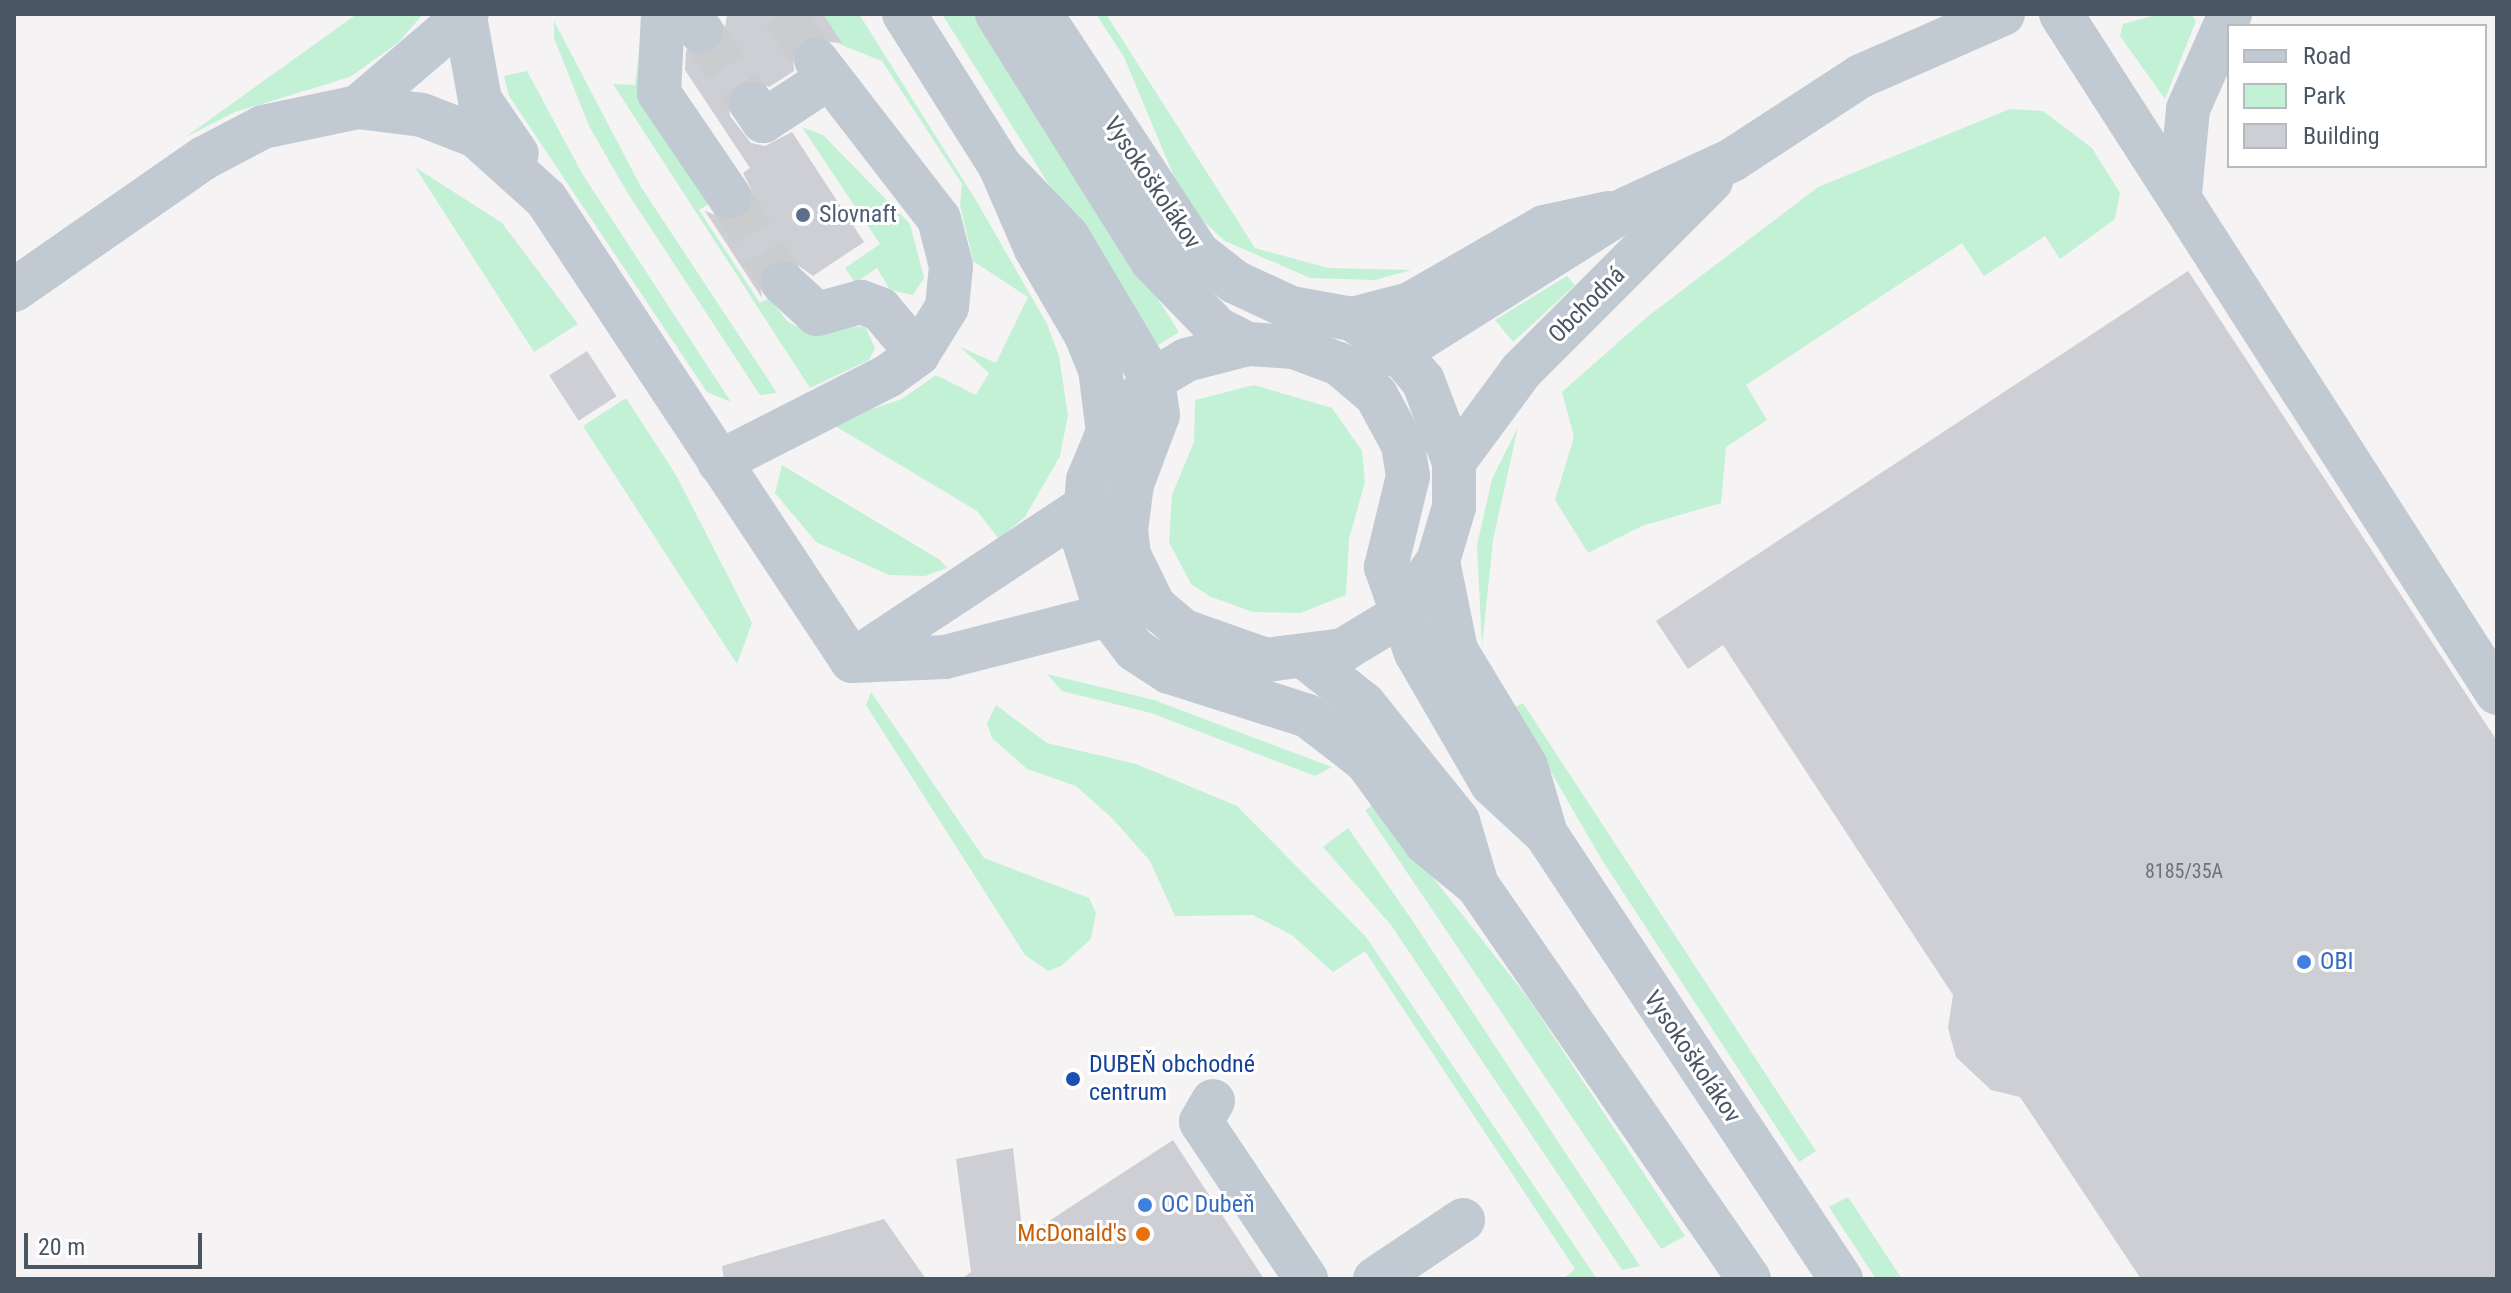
<!DOCTYPE html>
<meta charset="utf-8">
<style>
body{margin:0}
#map{position:relative;width:2511px;height:1293px;overflow:hidden;background:#f5f3f3;font-family:"Roboto Condensed",sans-serif}
div>[style]{position:absolute}
.green>*{inset:0;background:#c3f1d5}
.building>*{inset:0;background:#cdcfd5;transform-origin:0 0}
.minor-tunnel>*{height:44px;margin-top:-22px;transform-origin:0;background:repeating-linear-gradient(90deg,#caccce 0 44px,transparent 0 66px)}
.minor>*{height:44px;margin:-22px;padding:0 22px;transform-origin:22px;border-radius:22px;background:#c1cad2}
.dots>*{width:22px;height:22px;translate:-50% -50%;box-sizing:border-box;border:4px solid #fff;border-radius:50%}
span{translate:-50% -50%;white-space:nowrap;text-align:center;line-height:1.15;-webkit-text-stroke:6px #fff;paint-order:stroke}
.number-label{font-size:20px;color:#6b747e}
.number-label span{-webkit-text-stroke-width:0}
.street-label{font-size:24px;color:#4a5661}
.service-label{font-size:24px;color:#4e5e75}
.left{translate:0 -50%;text-align:left}
.shop-label{font-size:24px;color:#366cbe}
.transit-label{font-size:24px;color:#164399}
.food-label{font-size:24px;color:#c56008}
.right{translate:-100% -50%;text-align:right}
.frame{position:absolute;inset:0;border:16px solid #4a5661;pointer-events:none}
.legend{position:absolute;left:2227px;top:24px;width:260px;height:144px;box-sizing:border-box;background:#fff;border:2px solid #b7bbc0;margin:0;padding:10px 14px;list-style:none;font-size:24px;color:#4a5661}
.legend li{display:flex;align-items:center;gap:16px;height:40px}
.legend b{width:40px;border:2px solid #b7bbc0}
.scale{position:absolute;left:24px;top:1233px;width:178px;height:36px;box-sizing:border-box;border:4px solid #4a5661;border-top:0;padding-left:10px;font-size:24px;line-height:28px;white-space:nowrap;color:#4a5661;-webkit-text-stroke:6px #fff;paint-order:stroke}
</style>
<div id="map">
<div class="green">
<div style="clip-path:polygon(357px 14px,423px 14px,399px 42px,350px 77px,235px 112px,184px 138px)"></div>
<div style="clip-path:polygon(823px 14px,859px 14px,977px 202px,1047px 324px,1059px 356px,1068px 415px,1060px 456px,1025px 517px,999px 539px,977px 511px,830px 423px,902px 399px,936px 375px,976px 395px,989px 373px,960px 347px,996px 363px,1028px 297px,973px 261px,960px 205px,962px 184px,882px 61px,839px 44px)"></div>
<div style="clip-path:polygon(942px 14px,976px 14px,1179px 332px,1152px 349px)"></div>
<div style="clip-path:polygon(1096px 14px,1106px 14px,1255px 248px,1328px 268px,1411px 270px,1375px 280px,1310px 278px,1225px 241px,1186px 205px,1124px 57px)"></div>
<div style="clip-path:polygon(2160px 14px,2191px 14px,2196px 21px,2165px 99px,2120px 36px,2123px 24px)"></div>
<div style="clip-path:polygon(554px 21px,641px 187px,777px 393px,760px 395px,627px 192px,589px 126px,554px 38px)"></div>
<div style="clip-path:polygon(641px 37px,713px 201px,699px 210px,760px 303px,769px 298px,788px 322px,809px 332px,865px 326px,875px 348px,869px 360px,810px 388px,613px 84px,635px 85px)"></div>
<div style="clip-path:polygon(527px 71px,583px 175px,731px 402px,707px 392px,509px 96px,504px 76px)"></div>
<div style="clip-path:polygon(2010px 109px,2043px 111px,2092px 148px,2120px 193px,2115px 219px,2060px 259px,2045px 236px,1984px 276px,1962px 243px,1746px 385px,1767px 420px,1726px 447px,1721px 503px,1642px 526px,1588px 553px,1555px 500px,1574px 437px,1562px 392px,1647px 317px,1818px 187px)"></div>
<div style="clip-path:polygon(802px 127px,823px 135px,910px 224px,924px 278px,913px 295px,890px 290px,877px 268px,855px 283px,845px 268px,880px 244px)"></div>
<div style="clip-path:polygon(415px 167px,502px 223px,578px 324px,534px 352px)"></div>
<div style="clip-path:polygon(1567px 276px,1575px 285px,1513px 342px,1495px 320px)"></div>
<div style="clip-path:polygon(1254px 385px,1332px 408px,1362px 451px,1365px 482px,1349px 539px,1346px 595px,1300px 613px,1253px 612px,1211px 597px,1191px 584px,1169px 542px,1172px 495px,1194px 442px,1195px 400px)"></div>
<div style="clip-path:polygon(626px 398px,676px 475px,752px 623px,737px 664px,583px 426px)"></div>
<div style="clip-path:polygon(1518px 427px,1493px 540px,1482px 646px,1477px 545px,1492px 479px)"></div>
<div style="clip-path:polygon(782px 465px,940px 560px,947px 568px,925px 576px,889px 575px,816px 542px,775px 493px)"></div>
<div style="clip-path:polygon(1047px 674px,1154px 700px,1332px 767px,1315px 776px,1151px 713px,1062px 691px)"></div>
<div style="clip-path:polygon(871px 692px,984px 858px,1089px 898px,1096px 913px,1091px 939px,1061px 966px,1048px 971px,1025px 955px,866px 705px)"></div>
<div style="clip-path:polygon(1523px 703px,1816px 1151px,1799px 1162px,1602px 860px,1514px 708px)"></div>
<div style="clip-path:polygon(996px 705px,1047px 743px,1136px 764px,1237px 806px,1366px 937px,1597px 1279px,1563px 1279px,1575px 1269px,1365px 951px,1333px 972px,1292px 935px,1253px 915px,1175px 916px,1150px 861px,1113px 819px,1076px 786px,1027px 769px,992px 738px,987px 723px)"></div>
<div style="clip-path:polygon(1375px 804px,1528px 998px,1685px 1236px,1661px 1249px,1365px 810px)"></div>
<div style="clip-path:polygon(1348px 828px,1412px 920px,1640px 1266px,1622px 1270px,1391px 925px,1323px 847px)"></div>
<div style="clip-path:polygon(1848px 1197px,1902px 1279px,1876px 1279px,1829px 1207px)"></div>
</div>
<div class="building">
<div style="clip-path:polygon(727px 14px,823px 14px,842px 43px,801px 40px,793px 51px,794px 71px,769px 87px,749px 78px,728px 93px,730px 116px,751px 143px,765px 146px,792px 132px,864px 242px,813px 276px,789px 259px,775px 260px,759px 277px,762px 298px,705px 211px,730px 221px,744px 216px,754px 195px,743px 173px,750px 168px,685px 70px,686px 50px,704px 56px,723px 42px)"></div>
<div style="clip-path:polygon(2188px 271px,2497px 741px,2497px 1279px,2141px 1279px,2020px 1097px,1991px 1090px,1956px 1057px,1948px 1028px,1953px 995px,1723px 645px,1688px 669px,1656px 621px)"></div>
<div style="left:587px;top:351px;width:54px;height:45px;rotate:57deg"></div>
<div style="clip-path:polygon(1173px 1140px,1264px 1279px,961px 1279px,971px 1272px,956px 1159px,1013px 1148px,1023px 1238px)"></div>
<div style="clip-path:polygon(884px 1219px,926px 1279px,724px 1279px,722px 1266px)"></div>
</div>
<div class="minor-tunnel">
<div style="left:783px;top:14px;width:57px;rotate:54.3deg"></div>
<div style="left:701px;top:31px;width:88px;rotate:55.2deg"></div>
<div style="left:729px;top:196px;width:102px;rotate:58.2deg"></div>
</div>
<div class="minor">
<div style="left:663px;top:14px;width:79px;rotate:92.9deg"></div>
<div style="left:659px;top:93px;width:125px;rotate:55.8deg"></div>
<div style="left:689px;top:14px;width:21px;rotate:55deg"></div>
<div style="left:904px;top:14px;width:180px;rotate:57.7deg"></div>
<div style="left:1000px;top:166px;width:90px;rotate:66.6deg"></div>
<div style="left:1036px;top:249px;width:99px;rotate:59.8deg"></div>
<div style="left:1086px;top:335px;width:37px;rotate:68deg"></div>
<div style="left:1100px;top:369px;width:64px;rotate:82.8deg"></div>
<div style="left:997px;top:14px;width:292px;rotate:57.9deg"></div>
<div style="left:1152px;top:261px;width:95px;rotate:45.9deg"></div>
<div style="left:1218px;top:329px;width:34px;rotate:27deg"></div>
<div style="left:2061px;top:14px;width:807px;rotate:57.29deg"></div>
<div style="left:465px;top:17px;width:84px;rotate:79.8deg"></div>
<div style="left:480px;top:100px;width:65px;rotate:55.6deg"></div>
<div style="left:751px;top:103px;width:22px;rotate:56deg"></div>
<div style="left:763px;top:121px;width:79px;rotate:-33.1deg"></div>
<div style="left:358px;top:107px;width:143px;rotate:-40.5deg"></div>
<div style="left:1000px;top:166px;width:98px;rotate:46.2deg"></div>
<div style="left:1068px;top:237px;width:166px;rotate:59.3deg"></div>
<div style="left:1153px;top:380px;width:35px;rotate:82deg"></div>
<div style="left:1158px;top:415px;width:74px;rotate:110.6deg"></div>
<div style="left:1132px;top:484px;width:46px;rotate:97.4deg"></div>
<div style="left:1126px;top:530px;width:25px;rotate:83deg"></div>
<div style="left:1129px;top:555px;width:57px;rotate:63.9deg"></div>
<div style="left:1154px;top:606px;width:39px;rotate:40deg"></div>
<div style="left:1184px;top:631px;width:87px;rotate:19.5deg"></div>
<div style="left:1266px;top:660px;width:78px;rotate:-7.4deg"></div>
<div style="left:1343px;top:650px;width:66px;rotate:-31.3deg"></div>
<div style="left:1399px;top:616px;width:67px;rotate:-54.7deg"></div>
<div style="left:1438px;top:561px;width:56px;rotate:-73.5deg"></div>
<div style="left:1454px;top:507px;width:45px;rotate:-90deg"></div>
<div style="left:1454px;top:462px;width:87px;rotate:-110.9deg"></div>
<div style="left:1423px;top:381px;width:38px;rotate:-130deg"></div>
<div style="left:1399px;top:352px;width:57px;rotate:-144.9deg"></div>
<div style="left:1352px;top:319px;width:62px;rotate:-169.8deg"></div>
<div style="left:1291px;top:308px;width:62px;rotate:-155.1deg"></div>
<div style="left:1235px;top:282px;width:47px;rotate:-141.9deg"></div>
<div style="left:1198px;top:253px;width:286px;rotate:-123.3deg"></div>
<div style="left:2180px;top:194px;width:85px;rotate:-84.6deg"></div>
<div style="left:2188px;top:109px;width:104px;rotate:-66.1deg"></div>
<div style="left:783px;top:283px;width:46px;rotate:42.4deg"></div>
<div style="left:817px;top:314px;width:46px;rotate:-15.3deg"></div>
<div style="left:861px;top:302px;width:20px;rotate:20deg"></div>
<div style="left:880px;top:309px;width:59px;rotate:49.8deg"></div>
<div style="left:14px;top:290px;width:231px;rotate:-34.8deg"></div>
<div style="left:204px;top:158px;width:67px;rotate:-27.7deg"></div>
<div style="left:263px;top:127px;width:97px;rotate:-11.9deg"></div>
<div style="left:358px;top:107px;width:64px;rotate:7.1deg"></div>
<div style="left:422px;top:115px;width:58px;rotate:21.3deg"></div>
<div style="left:476px;top:136px;width:94px;rotate:42deg"></div>
<div style="left:546px;top:199px;width:554px;rotate:56.48deg"></div>
<div style="left:1352px;top:319px;width:60px;rotate:-14.5deg"></div>
<div style="left:1410px;top:304px;width:155px;rotate:-29.9deg"></div>
<div style="left:1544px;top:227px;width:66px;rotate:-12.3deg"></div>
<div style="left:1372px;top:357px;width:27px;rotate:-10deg"></div>
<div style="left:1399px;top:352px;width:268px;rotate:-32.2deg"></div>
<div style="left:1626px;top:209px;width:117px;rotate:-24.8deg"></div>
<div style="left:1732px;top:160px;width:154px;rotate:-33.1deg"></div>
<div style="left:1861px;top:76px;width:155px;rotate:-23.6deg"></div>
<div style="left:719px;top:462px;width:190px;rotate:-27deg"></div>
<div style="left:888px;top:376px;width:37px;rotate:-36deg"></div>
<div style="left:918px;top:354px;width:55px;rotate:-58.3deg"></div>
<div style="left:947px;top:307px;width:41px;rotate:-84.4deg"></div>
<div style="left:951px;top:266px;width:49px;rotate:-104.3deg"></div>
<div style="left:939px;top:219px;width:201px;rotate:-127.7deg"></div>
<div style="left:1454px;top:462px;width:113px;rotate:-53.6deg"></div>
<div style="left:1521px;top:371px;width:269px;rotate:-45deg"></div>
<div style="left:1438px;top:561px;width:91px;rotate:78.6deg"></div>
<div style="left:1456px;top:650px;width:135px;rotate:58.9deg"></div>
<div style="left:1526px;top:766px;width:71px;rotate:73.6deg"></div>
<div style="left:855px;top:659px;width:273px;rotate:-33.5deg"></div>
<div style="left:1307px;top:659px;width:73px;rotate:38.3deg"></div>
<div style="left:1364px;top:704px;width:150px;rotate:51.2deg"></div>
<div style="left:1458px;top:821px;width:67px;rotate:73.5deg"></div>
<div style="left:852px;top:661px;width:93px;rotate:-2.5deg"></div>
<div style="left:945px;top:657px;width:197px;rotate:-14.4deg"></div>
<div style="left:1213px;top:1101px;width:24px;rotate:120deg"></div>
<div style="left:1201px;top:1122px;width:189px;rotate:56.2deg"></div>
<div style="left:1375px;top:1279px;width:106px;rotate:-33.8deg"></div>
<div style="left:1749px;top:1279px;width:479px;rotate:-124.6deg"></div>
<div style="left:1477px;top:885px;width:66px;rotate:-140.5deg"></div>
<div style="left:1426px;top:843px;width:102px;rotate:-126.2deg"></div>
<div style="left:1366px;top:761px;width:73px;rotate:-142.2deg"></div>
<div style="left:1308px;top:716px;width:146px;rotate:-162.4deg"></div>
<div style="left:1169px;top:672px;width:40px;rotate:-147.1deg"></div>
<div style="left:1135px;top:650px;width:48px;rotate:-127.3deg"></div>
<div style="left:1106px;top:612px;width:77px;rotate:-107.3deg"></div>
<div style="left:1083px;top:538px;width:58px;rotate:-85.1deg"></div>
<div style="left:1088px;top:480px;width:52px;rotate:-67.4deg"></div>
<div style="left:1108px;top:432px;width:69px;rotate:-49.1deg"></div>
<div style="left:1153px;top:380px;width:39px;rotate:-31deg"></div>
<div style="left:1186px;top:360px;width:64px;rotate:-14.5deg"></div>
<div style="left:1248px;top:344px;width:46px;rotate:3.7deg"></div>
<div style="left:1294px;top:347px;width:48px;rotate:20.7deg"></div>
<div style="left:1339px;top:364px;width:48px;rotate:40deg"></div>
<div style="left:1376px;top:395px;width:57px;rotate:61.6deg"></div>
<div style="left:1403px;top:445px;width:31px;rotate:81deg"></div>
<div style="left:1408px;top:476px;width:94px;rotate:103.6deg"></div>
<div style="left:1386px;top:567px;width:91px;rotate:70.8deg"></div>
<div style="left:1416px;top:653px;width:151px;rotate:59.9deg"></div>
<div style="left:1492px;top:784px;width:74px;rotate:42.8deg"></div>
<div style="left:1546px;top:834px;width:534px;rotate:56.46deg"></div>
</div>
<div class="dots">
<div style="left:803px;top:215px;background:#5c6f8a"></div>
<div style="left:2304px;top:962px;background:#3f7fe0"></div>
<div style="left:1073px;top:1079px;background:#1a4fb4"></div>
<div style="left:1145px;top:1205px;background:#3f7fe0"></div>
<div style="left:1143px;top:1234px;background:#e8710a"></div>
</div>
<div class="number-label">
<span style="left:2184px;top:871px">8185/35A</span>
</div>
<div class="street-label">
<span style="left:1152px;top:183px;rotate:56deg">Vysokoškolákov</span>
<span style="left:1587px;top:305px;rotate:-45deg">Obchodná</span>
<span style="left:1692px;top:1057px;rotate:56deg">Vysokoškolákov</span>
</div>
<div class="service-label">
<span class="left" style="left:819px;top:215px">Slovnaft</span>
</div>
<div class="shop-label">
<span class="left" style="left:2320px;top:962px">OBI</span>
<span class="left" style="left:1161px;top:1205px">OC Dubeň</span>
</div>
<div class="transit-label">
<span class="left" style="left:1089px;top:1079px">DUBEŇ obchodné<br>centrum</span>
</div>
<div class="food-label">
<span class="right" style="left:1127px;top:1234px">McDonald's</span>
</div>
<div class="frame"></div>
<ul class="legend">
<li><b style="height:10px;background:#c1cad2"></b>Road</li>
<li><b style="height:22px;background:#c3f1d5"></b>Park</li>
<li><b style="height:22px;background:#cdcfd5"></b>Building</li>
</ul>
<div class="scale">20 m</div>
</div>
